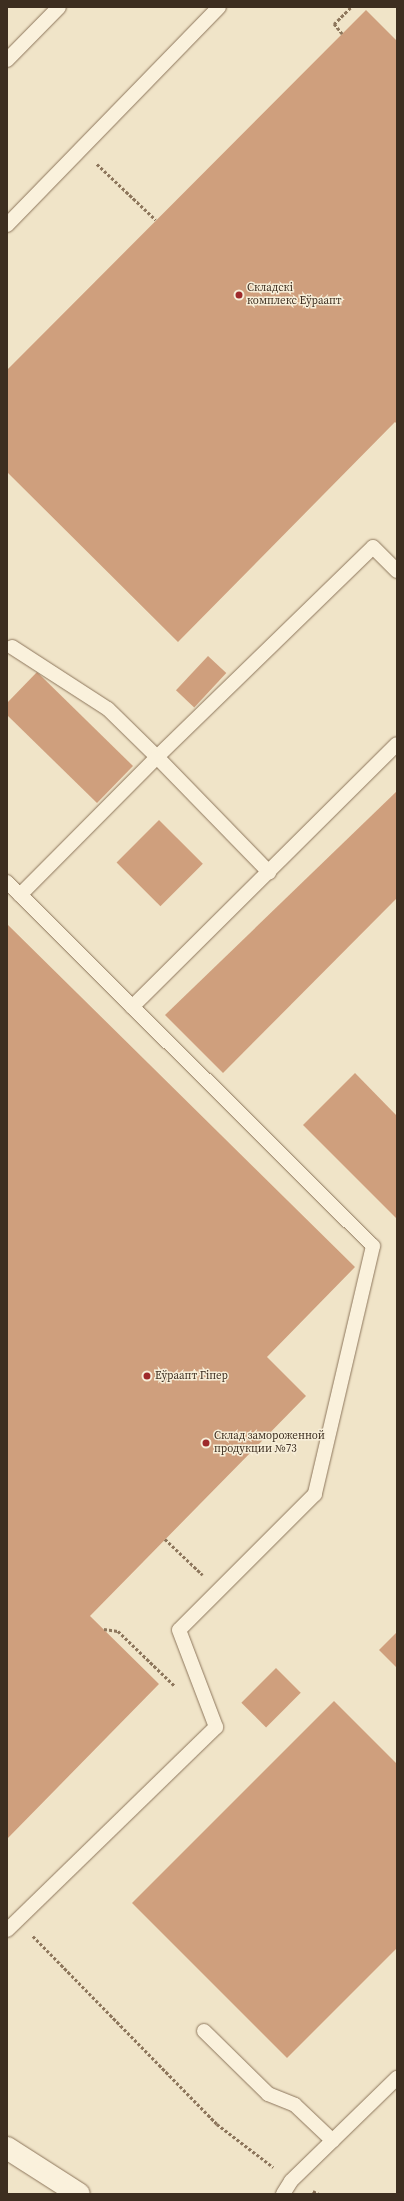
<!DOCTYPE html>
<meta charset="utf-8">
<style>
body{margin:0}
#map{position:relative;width:404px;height:2201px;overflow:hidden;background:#f0e4c8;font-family:"Source Serif 4",serif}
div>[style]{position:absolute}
.building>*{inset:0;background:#cf9f7d;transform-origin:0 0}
.path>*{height:2.5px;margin-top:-1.25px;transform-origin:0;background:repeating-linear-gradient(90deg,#8d765c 0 3px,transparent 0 5px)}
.roads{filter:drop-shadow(0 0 1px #8d765c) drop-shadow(0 0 1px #8d765c)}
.lane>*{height:14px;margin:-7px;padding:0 7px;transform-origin:7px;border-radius:7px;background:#faf1dc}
.street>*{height:22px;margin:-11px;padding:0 11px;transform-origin:11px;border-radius:11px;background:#faf1dc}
.dots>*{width:11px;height:11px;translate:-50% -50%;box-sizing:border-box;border:2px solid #f7eed8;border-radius:50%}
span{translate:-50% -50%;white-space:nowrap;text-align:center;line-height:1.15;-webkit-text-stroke:3px #f7eed8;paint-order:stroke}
.poi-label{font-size:11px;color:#3d2e20}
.left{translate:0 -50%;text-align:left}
.frame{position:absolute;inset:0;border:8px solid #3d2e20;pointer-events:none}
</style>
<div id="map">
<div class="building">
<div style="clip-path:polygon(366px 10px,397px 41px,397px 424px,395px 422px,178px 642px,7px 472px,7px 370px)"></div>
<div style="left:208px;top:656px;width:25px;height:47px;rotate:43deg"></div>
<div style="clip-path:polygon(37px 672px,133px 766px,97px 803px,7px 715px,7px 703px)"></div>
<div style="clip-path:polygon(397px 791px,397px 898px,223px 1073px,165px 1015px)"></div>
<div style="left:159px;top:820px;width:62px;height:60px;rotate:45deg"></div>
<div style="clip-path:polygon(7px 924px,355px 1267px,267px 1357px,306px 1396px,90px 1616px,159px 1684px,7px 1839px)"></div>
<div style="clip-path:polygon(355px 1073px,397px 1116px,397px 1219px,303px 1125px)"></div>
<div style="clip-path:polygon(397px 1632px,397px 1668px,379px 1650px)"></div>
<div style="left:276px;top:1668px;width:35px;height:49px;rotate:45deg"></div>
<div style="clip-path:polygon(334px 1701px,397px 1764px,397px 1948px,287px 2058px,132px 1903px)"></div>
</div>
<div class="path">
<div style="left:342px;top:34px;width:13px;rotate:-129deg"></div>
<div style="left:334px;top:24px;width:24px;rotate:-45deg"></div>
<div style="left:97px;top:164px;width:81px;rotate:43.5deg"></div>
<div style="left:165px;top:1539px;width:52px;rotate:43.5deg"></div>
<div style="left:104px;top:1629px;width:14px;rotate:8deg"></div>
<div style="left:118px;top:1631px;width:79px;rotate:44deg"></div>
<div style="left:33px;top:1936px;width:263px;rotate:45.6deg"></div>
<div style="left:217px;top:2124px;width:71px;rotate:37.5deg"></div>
<div style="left:313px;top:2191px;width:7px;rotate:27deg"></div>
</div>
<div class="roads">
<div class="lane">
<div style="left:7px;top:60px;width:74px;rotate:-45.5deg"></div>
<div style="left:7px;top:225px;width:304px;rotate:-45.8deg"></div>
<div style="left:12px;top:647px;width:114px;rotate:32.9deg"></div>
<div style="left:108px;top:709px;width:69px;rotate:44.4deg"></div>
<div style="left:157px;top:757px;width:301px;rotate:-44.2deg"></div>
<div style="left:373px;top:547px;width:34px;rotate:45deg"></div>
<div style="left:7px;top:882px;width:516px;rotate:44.84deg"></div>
<div style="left:373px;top:1246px;width:255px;rotate:103.2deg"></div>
<div style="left:315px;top:1494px;width:192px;rotate:135deg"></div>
<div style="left:179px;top:1630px;width:104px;rotate:69.1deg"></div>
<div style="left:216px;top:1727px;width:291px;rotate:135.8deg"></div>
<div style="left:20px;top:895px;width:194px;rotate:-45.2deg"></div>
<div style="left:157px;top:757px;width:161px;rotate:45.8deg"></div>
<div style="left:132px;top:1007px;width:373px;rotate:-44.8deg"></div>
<div style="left:204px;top:2031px;width:90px;rotate:44.5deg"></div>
<div style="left:268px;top:2094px;width:29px;rotate:22deg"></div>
<div style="left:295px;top:2105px;width:52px;rotate:43.5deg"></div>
<div style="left:283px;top:2194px;width:15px;rotate:-58deg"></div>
<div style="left:291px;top:2181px;width:148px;rotate:-44.2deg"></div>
</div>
<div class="street">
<div style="left:7px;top:2148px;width:85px;rotate:32.6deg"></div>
</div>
</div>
<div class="dots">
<div style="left:239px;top:295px;background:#9e2a2b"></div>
<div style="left:147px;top:1376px;background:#9e2a2b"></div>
<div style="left:206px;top:1443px;background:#9e2a2b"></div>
</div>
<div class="poi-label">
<span class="left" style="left:247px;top:295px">Складскі<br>комплекс Еўраапт</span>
<span class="left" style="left:155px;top:1376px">Еўраапт Гіпер</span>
<span class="left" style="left:214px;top:1443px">Склад замороженной<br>продукции №73</span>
</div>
<div class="frame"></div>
</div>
